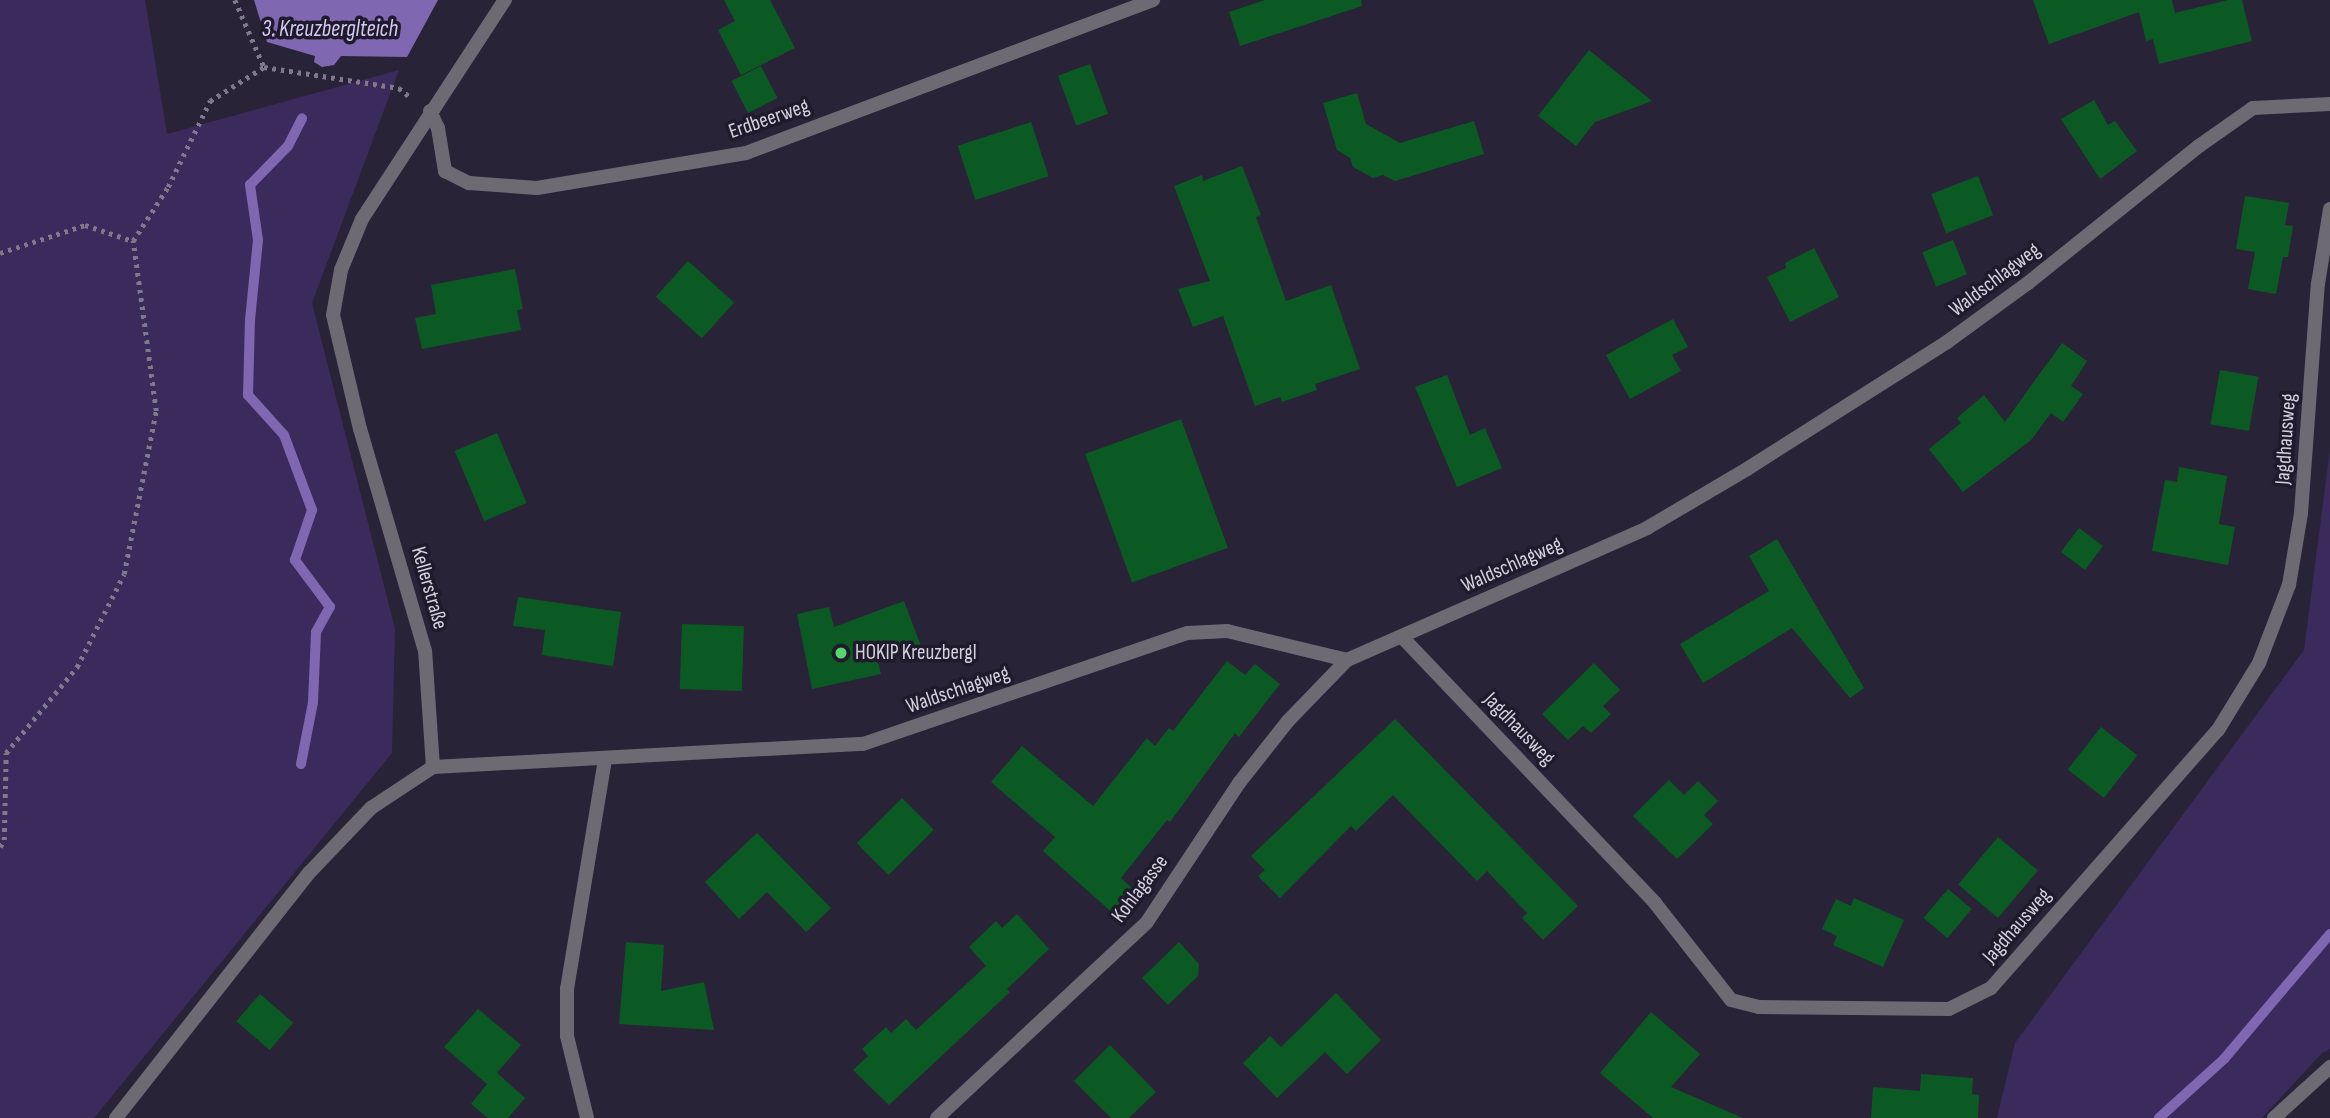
<!DOCTYPE html>
<meta charset="utf-8">
<style>
body{margin:0}
#map{position:relative;width:2330px;height:1118px;overflow:hidden;background:#292337;font-family:"Sofia Sans Condensed",sans-serif}
div>[style]{position:absolute}
.green>*{inset:0;background:#3b2a5c}
.water>*{inset:0;background:#7f68b1}
.stream>*{height:10px;margin:-5px;padding:0 5px;transform-origin:5px;border-radius:5px;background:#7f68b1}
.building>*{inset:0;background:#0c5a23;transform-origin:0 0}
.path>*{height:4.5px;margin-top:-2.25px;transform-origin:0;background:repeating-linear-gradient(90deg,#7f7a8b 0 3.5px,transparent 0 8.5px)}
.minor>*{height:14px;margin:-7px;padding:0 7px;transform-origin:7px;border-radius:7px;background:#6d6a74}
.dots>*{width:19px;height:19px;translate:-50% -50%;box-sizing:border-box;border:4px solid #1f1a2c;border-radius:50%}
span{translate:-50% -50%;white-space:nowrap;text-align:center;line-height:1.15;-webkit-text-stroke:7px #1f1a2c;paint-order:stroke}
.street-label{font-size:21px;color:#d5d2df}
.poi-label{font-size:21px;color:#d5d2df}
.left{translate:0 -50%;text-align:left}
.water-label{font-size:23px;color:#d4caf3;font-style:italic}
</style>
<div id="map">
<div class="green">
<div style="clip-path:polygon(0 0,145px 0,167px 134px,399px 70px,312px 303px,395px 629px,392px 753px,94px 1118px,0 1118px)"></div>
<div style="clip-path:polygon(2330px 449px,2330px 1049px,2322px 1053px,2262px 1118px,1997px 1118px,2015px 1043px,2304px 650px)"></div>
</div>
<div class="water">
<div style="clip-path:polygon(254px 0,438px 0,407px 57px,341px 56px,334px 65px,322px 67px,314px 62px,315px 56px,267px 42px)"></div>
</div>
<div class="stream">
<div style="left:301px;top:764px;width:63px;rotate:-79deg"></div>
<div style="left:313px;top:702px;width:70px;rotate:-87.5deg"></div>
<div style="left:316px;top:632px;width:29px;rotate:-61deg"></div>
<div style="left:330px;top:607px;width:59px;rotate:-126.7deg"></div>
<div style="left:295px;top:560px;width:53px;rotate:-71.2deg"></div>
<div style="left:312px;top:510px;width:80px;rotate:-110.5deg"></div>
<div style="left:284px;top:435px;width:54px;rotate:-132deg"></div>
<div style="left:248px;top:395px;width:75px;rotate:-88.5deg"></div>
<div style="left:250px;top:320px;width:80px;rotate:-84.3deg"></div>
<div style="left:258px;top:240px;width:56px;rotate:-98.3deg"></div>
<div style="left:250px;top:185px;width:54px;rotate:-45.7deg"></div>
<div style="left:288px;top:146px;width:31px;rotate:-63deg"></div>
<div style="left:2159px;top:1118px;width:88px;rotate:-42.2deg"></div>
<div style="left:2224px;top:1059px;width:164px;rotate:-49.7deg"></div>
</div>
<div class="building">
<div style="clip-path:polygon(724px 0,770px 0,795px 48px,741px 75px,718px 30px,735px 21px)"></div>
<div style="clip-path:polygon(1265px 0,1361px 0,1362px 6px,1240px 46px,1229px 12px)"></div>
<div style="clip-path:polygon(2033px 0,2172px 0,2175px 13px,2228px 0,2242px 0,2252px 41px,2159px 64px,2153px 39px,2146px 41px,2139px 12px,2049px 44px)"></div>
<div style="clip-path:polygon(1589px 50px,1652px 101px,1595px 122px,1576px 146px,1538px 116px)"></div>
<div style="left:1090px;top:64px;width:53px;height:34px;rotate:70deg"></div>
<div style="left:761px;top:66px;width:36px;height:33px;rotate:63deg"></div>
<div style="clip-path:polygon(1357px 93px,1366px 124px,1400px 143px,1474px 121px,1484px 154px,1395px 181px,1383px 175px,1373px 178px,1353px 167px,1350px 158px,1337px 150px,1323px 103px)"></div>
<div style="clip-path:polygon(2094px 100px,2108px 125px,2115px 121px,2137px 151px,2100px 179px,2061px 119px)"></div>
<div style="left:1031px;top:122px;width:57px;height:77px;rotate:72deg"></div>
<div style="clip-path:polygon(1242px 166px,1261px 215px,1256px 217px,1286px 301px,1331px 285px,1360px 369px,1315px 384px,1317px 390px,1282px 402px,1280px 397px,1255px 406px,1223px 316px,1193px 327px,1178px 289px,1210px 281px,1174px 186px,1202px 175px,1203px 181px)"></div>
<div style="left:1978px;top:176px;width:42px;height:50px;rotate:69deg"></div>
<div style="clip-path:polygon(2245px 196px,2289px 203px,2285px 225px,2293px 226px,2288px 257px,2283px 257px,2276px 294px,2248px 289px,2255px 252px,2236px 249px)"></div>
<div style="left:1953px;top:240px;width:37px;height:33px;rotate:68deg"></div>
<div style="clip-path:polygon(1814px 248px,1839px 297px,1790px 322px,1767px 277px,1786px 268px,1785px 263px)"></div>
<div style="left:688px;top:261px;width:62px;height:48px;rotate:42deg"></div>
<div style="clip-path:polygon(515px 269px,523px 309px,517px 310px,521px 330px,422px 349px,415px 318px,436px 314px,431px 285px)"></div>
<div style="clip-path:polygon(1673px 319px,1688px 347px,1672px 355px,1681px 371px,1630px 399px,1606px 355px)"></div>
<div style="clip-path:polygon(2062px 343px,2087px 361px,2071px 386px,2083px 394px,2063px 422px,2051px 413px,2031px 440px,1963px 492px,1929px 449px,1961px 423px,1957px 418px,1984px 395px,2005px 422px)"></div>
<div style="left:2220px;top:370px;width:39px;height:55px;rotate:10deg"></div>
<div style="clip-path:polygon(1447px 375px,1470px 435px,1485px 428px,1502px 468px,1457px 487px,1415px 387px)"></div>
<div style="left:1181px;top:419px;width:137px;height:102px;rotate:70deg"></div>
<div style="left:497px;top:433px;width:76px;height:46px;rotate:67deg"></div>
<div style="clip-path:polygon(2179px 467px,2227px 476px,2219px 524px,2235px 527px,2228px 565px,2152px 551px,2165px 480px,2177px 482px)"></div>
<div style="left:2079px;top:528px;width:30px;height:30px;rotate:37deg"></div>
<div style="clip-path:polygon(1777px 539px,1864px 688px,1850px 698px,1792px 628px,1703px 683px,1680px 644px,1769px 591px,1749px 556px)"></div>
<div style="clip-path:polygon(518px 597px,621px 612px,613px 666px,542px 655px,545px 630px,513px 626px)"></div>
<div style="clip-path:polygon(904px 601px,921px 646px,878px 662px,881px 674px,812px 689px,797px 614px,829px 607px,834px 627px)"></div>
<div style="left:682px;top:624px;width:62px;height:65px;rotate:2deg"></div>
<div style="clip-path:polygon(1227px 661px,1245px 675px,1255px 664px,1280px 684px,1239px 737px,1235px 733px,1170px 822px,1167px 820px,1121px 878px,1136px 892px,1116px 916px,1043px 851px,1055px 837px,991px 782px,1022px 746px,1093px 806px,1147px 738px,1155px 746px,1169px 728px,1173px 731px)"></div>
<div style="clip-path:polygon(1594px 663px,1620px 690px,1603px 706px,1611px 714px,1591px 733px,1583px 726px,1568px 740px,1542px 714px)"></div>
<div style="clip-path:polygon(1395px 719px,1578px 906px,1543px 940px,1522px 918px,1527px 913px,1487px 871px,1477px 881px,1393px 795px,1356px 831px,1351px 826px,1280px 898px,1258px 876px,1265px 870px,1251px 856px)"></div>
<div style="left:2101px;top:727px;width:46px;height:54px;rotate:38deg"></div>
<div style="clip-path:polygon(1669px 780px,1684px 795px,1698px 781px,1718px 801px,1704px 815px,1713px 824px,1677px 859px,1633px 816px)"></div>
<div style="left:902px;top:798px;width:45px;height:64px;rotate:45deg"></div>
<div style="clip-path:polygon(757px 833px,831px 908px,806px 932px,767px 892px,739px 919px,705px 882px)"></div>
<div style="left:1998px;top:837px;width:52px;height:62px;rotate:40deg"></div>
<div style="left:1948px;top:889px;width:31px;height:38px;rotate:40deg"></div>
<div style="clip-path:polygon(1854px 898px,1904px 920px,1883px 967px,1833px 945px,1837px 936px,1822px 929px,1836px 899px,1851px 906px)"></div>
<div style="clip-path:polygon(1017px 914px,1049px 949px,1007px 989px,1010px 992px,889px 1105px,853px 1070px,868px 1056px,862px 1049px,886px 1027px,891px 1033px,906px 1019px,916px 1030px,986px 966px,969px 947px,996px 921px,1002px 928px)"></div>
<div style="clip-path:polygon(626px 942px,664px 945px,661px 991px,704px 982px,714px 1030px,619px 1024px)"></div>
<div style="clip-path:polygon(1179px 942px,1199px 964px,1198px 976px,1168px 1005px,1142px 978px)"></div>
<div style="clip-path:polygon(1336px 993px,1381px 1040px,1347px 1074px,1325px 1052px,1277px 1098px,1243px 1063px,1270px 1036px,1281px 1047px)"></div>
<div style="left:260px;top:994px;width:44px;height:36px;rotate:41deg"></div>
<div style="clip-path:polygon(478px 1009px,521px 1045px,497px 1073px,525px 1098px,508px 1118px,488px 1118px,471px 1104px,487px 1084px,444px 1047px)"></div>
<div style="clip-path:polygon(1651px 1012px,1700px 1054px,1671px 1087px,1743px 1118px,1653px 1118px,1600px 1073px)"></div>
<div style="clip-path:polygon(1110px 1045px,1156px 1092px,1129px 1118px,1111px 1118px,1074px 1081px)"></div>
<div style="clip-path:polygon(1921px 1074px,1973px 1078px,1972px 1094px,1979px 1095px,1978px 1118px,1871px 1118px,1873px 1087px,1920px 1091px)"></div>
</div>
<div class="path">
<div style="left:235px;top:0;width:73px;rotate:66.6deg"></div>
<div style="left:0;top:253px;width:89px;rotate:-18.2deg"></div>
<div style="left:85px;top:225px;width:51px;rotate:18.4deg"></div>
<div style="left:0;top:847px;width:8px;rotate:-60deg"></div>
<div style="left:4px;top:840px;width:87px;rotate:-88.7deg"></div>
<div style="left:6px;top:753px;width:112px;rotate:-50.5deg"></div>
<div style="left:77px;top:667px;width:104px;rotate:-63.2deg"></div>
<div style="left:124px;top:574px;width:166px;rotate:-78.9deg"></div>
<div style="left:156px;top:411px;width:172px;rotate:-97.7deg"></div>
<div style="left:133px;top:241px;width:64px;rotate:-57.1deg"></div>
<div style="left:168px;top:187px;width:96px;rotate:-64deg"></div>
<div style="left:210px;top:101px;width:64px;rotate:-32.2deg"></div>
<div style="left:264px;top:67px;width:137px;rotate:8.8deg"></div>
<div style="left:399px;top:88px;width:13px;rotate:39deg"></div>
</div>
<div class="minor">
<div style="left:430px;top:111px;width:19px;rotate:65deg"></div>
<div style="left:438px;top:128px;width:44px;rotate:80.8deg"></div>
<div style="left:445px;top:171px;width:27px;rotate:27deg"></div>
<div style="left:469px;top:183px;width:68px;rotate:4.2deg"></div>
<div style="left:537px;top:188px;width:212px;rotate:-9.5deg"></div>
<div style="left:746px;top:153px;width:435px;rotate:-20.6deg"></div>
<div style="left:1402px;top:637px;width:367px;rotate:46.4deg"></div>
<div style="left:1655px;top:903px;width:123px;rotate:51.9deg"></div>
<div style="left:1731px;top:1000px;width:29px;rotate:14deg"></div>
<div style="left:1759px;top:1007px;width:190px;rotate:0.6deg"></div>
<div style="left:1949px;top:1009px;width:47px;rotate:-26.6deg"></div>
<div style="left:1991px;top:988px;width:344px;rotate:-48.7deg"></div>
<div style="left:2218px;top:730px;width:79px;rotate:-58.5deg"></div>
<div style="left:2259px;top:663px;width:84px;rotate:-69deg"></div>
<div style="left:2289px;top:585px;width:73px;rotate:-80.5deg"></div>
<div style="left:2301px;top:513px;width:230px;rotate:-85.8deg"></div>
<div style="left:2318px;top:284px;width:76px;rotate:-80.9deg"></div>
<div style="left:433px;top:767px;width:431px;rotate:-3.1deg"></div>
<div style="left:863px;top:744px;width:343px;rotate:-18.9deg"></div>
<div style="left:1188px;top:633px;width:39px;rotate:-3deg"></div>
<div style="left:1227px;top:631px;width:123px;rotate:13.6deg"></div>
<div style="left:1347px;top:660px;width:328px;rotate:-23.7deg"></div>
<div style="left:1647px;top:528px;width:116px;rotate:-30.5deg"></div>
<div style="left:1747px;top:469px;width:237px;rotate:-32.4deg"></div>
<div style="left:1947px;top:342px;width:100px;rotate:-36.1deg"></div>
<div style="left:2028px;top:283px;width:219px;rotate:-38.7deg"></div>
<div style="left:2199px;top:146px;width:66px;rotate:-35.1deg"></div>
<div style="left:2253px;top:108px;width:77px;rotate:-3deg"></div>
<div style="left:433px;top:767px;width:116px;rotate:-93.9deg"></div>
<div style="left:425px;top:651px;width:231px;rotate:-106.3deg"></div>
<div style="left:360px;top:429px;width:117px;rotate:-103.3deg"></div>
<div style="left:333px;top:315px;width:46px;rotate:-79.9deg"></div>
<div style="left:341px;top:270px;width:55px;rotate:-67.6deg"></div>
<div style="left:362px;top:219px;width:262px;rotate:-56.9deg"></div>
<div style="left:116px;top:1118px;width:312px;rotate:-51.8deg"></div>
<div style="left:309px;top:873px;width:90px;rotate:-46.4deg"></div>
<div style="left:371px;top:808px;width:74px;rotate:-33.5deg"></div>
<div style="left:587px;top:1118px;width:84px;rotate:-103.7deg"></div>
<div style="left:567px;top:1036px;width:47px;rotate:-90deg"></div>
<div style="left:567px;top:989px;width:232px;rotate:-80.6deg"></div>
<div style="left:937px;top:1118px;width:287px;rotate:-43deg"></div>
<div style="left:1147px;top:922px;width:167px;rotate:-56.5deg"></div>
<div style="left:1239px;top:783px;width:79px;rotate:-51.7deg"></div>
<div style="left:1288px;top:721px;width:85px;rotate:-46deg"></div>
<div style="left:2274px;top:1118px;width:76px;rotate:-42.3deg"></div>
</div>
<div class="dots">
<div style="left:841px;top:653px;background:#56d671"></div>
</div>
<div class="street-label">
<span style="left:769px;top:119px;rotate:-19deg">Erdbeerweg</span>
<span style="left:1995px;top:280px;rotate:-37deg">Waldschlagweg</span>
<span style="left:2286px;top:439px;rotate:-86deg">Jagdhausweg</span>
<span style="left:1512px;top:565px;rotate:-24deg">Waldschlagweg</span>
<span style="left:429px;top:588px;rotate:74deg">Kellerstraße</span>
<span style="left:958px;top:690px;rotate:-19deg">Waldschlagweg</span>
<span style="left:1519px;top:729px;rotate:46deg">Jagdhausweg</span>
<span style="left:1140px;top:889px;rotate:-53deg">Kohlagasse</span>
<span style="left:2017px;top:926px;rotate:-49deg">Jagdhausweg</span>
</div>
<div class="poi-label">
<span class="left" style="left:855px;top:653px">HOKIP Kreuzbergl</span>
</div>
<div class="water-label">
<span style="left:330px;top:29px">3. Kreuzberglteich</span>
</div>
</div>
